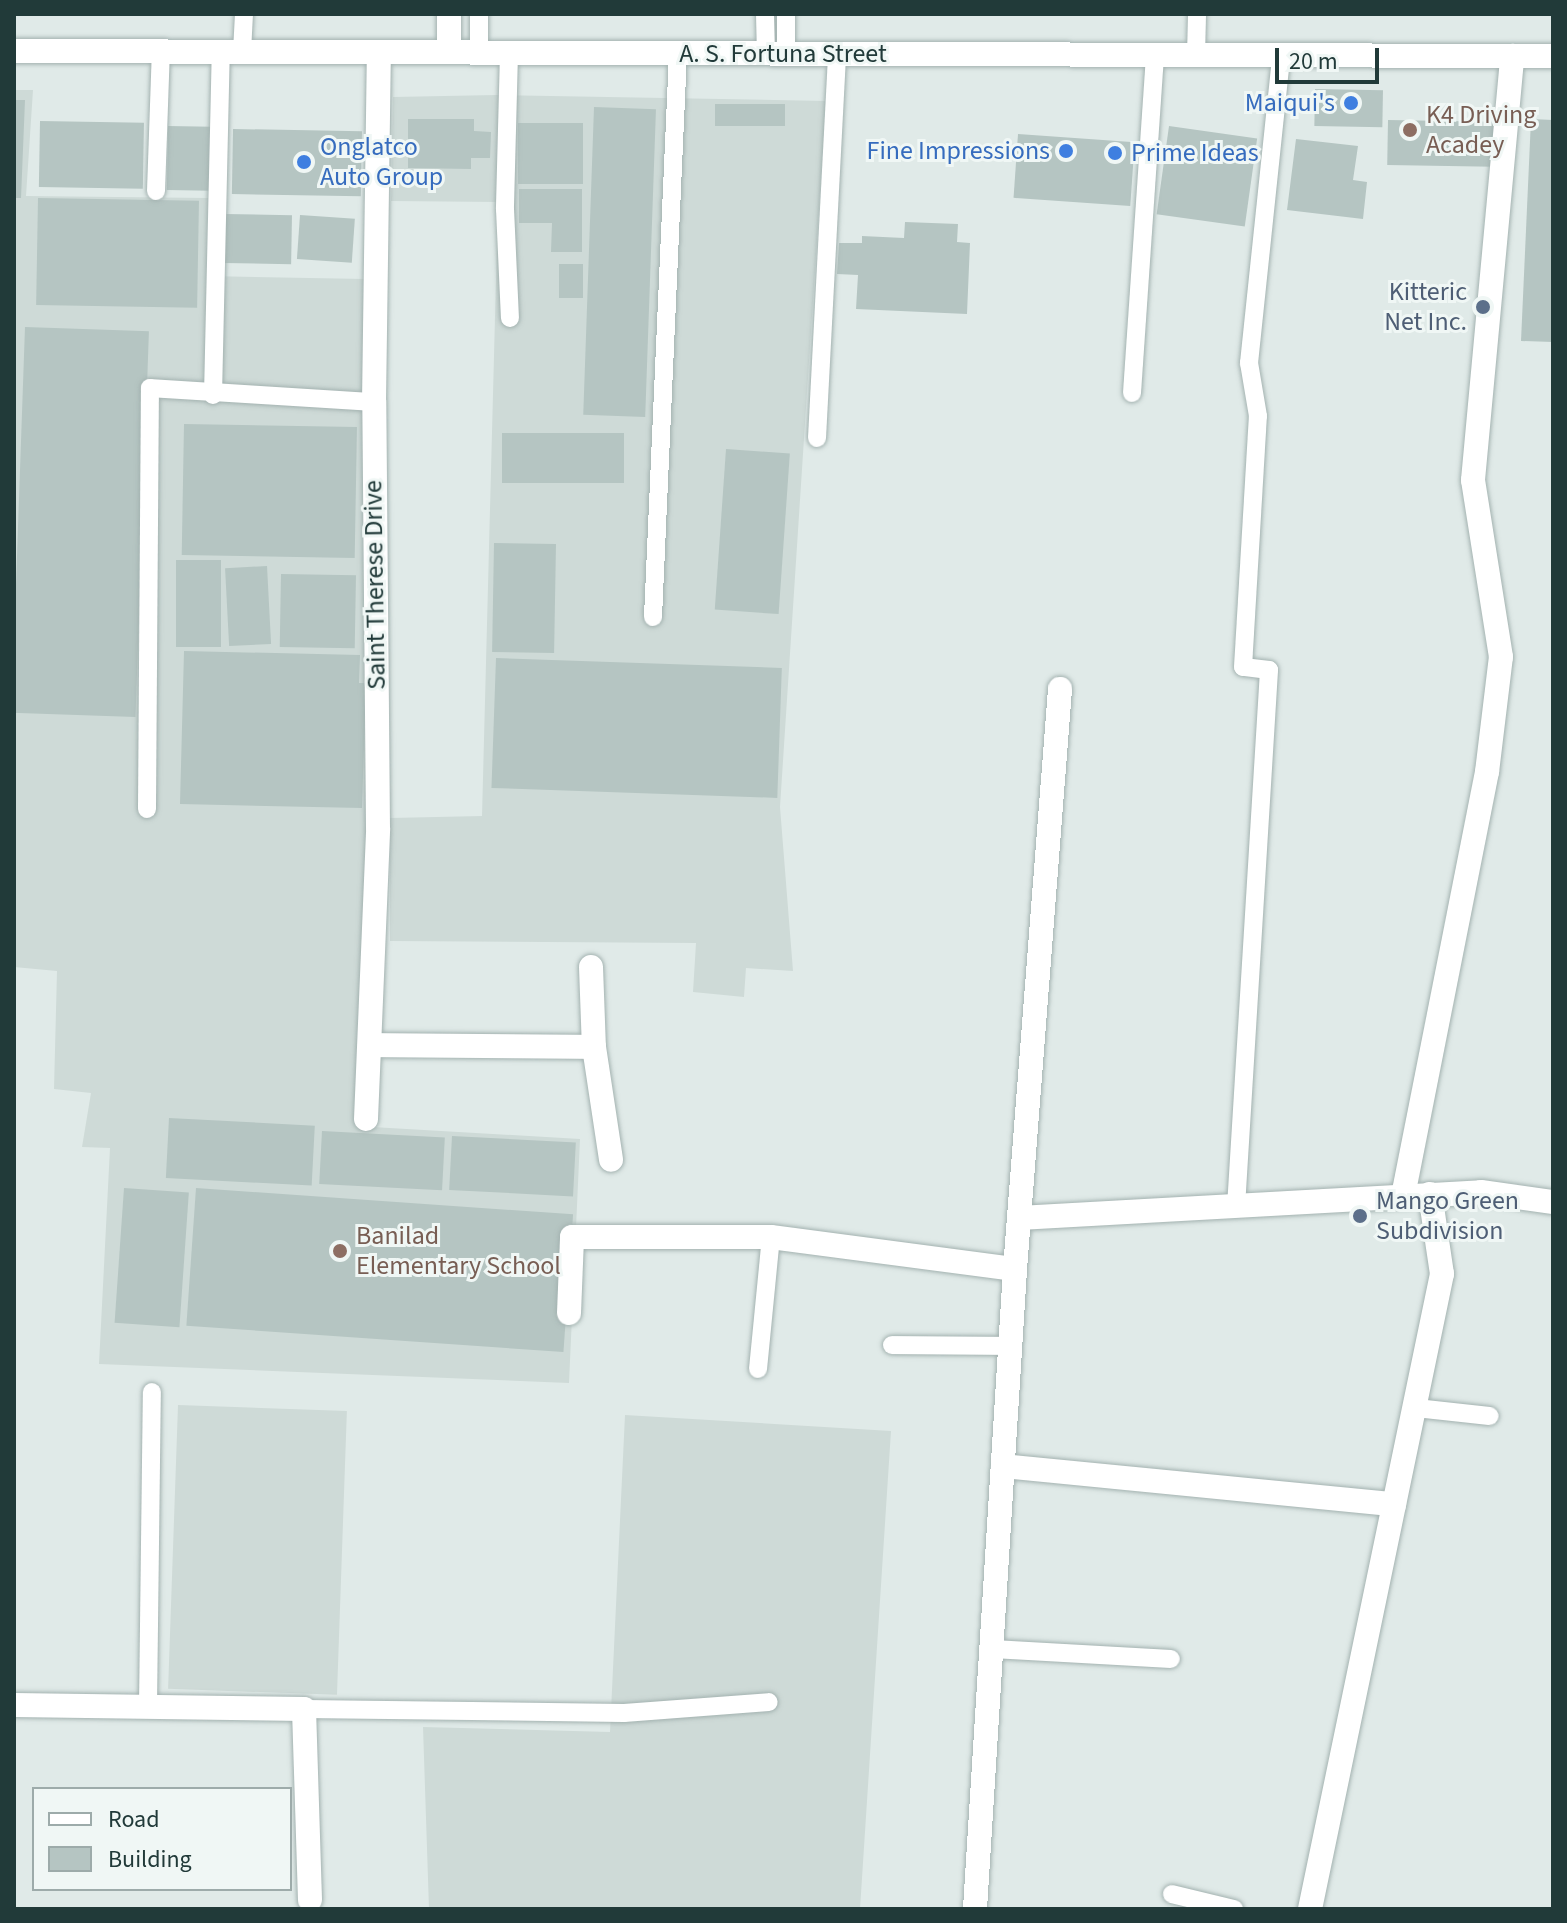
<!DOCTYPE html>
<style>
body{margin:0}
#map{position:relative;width:1567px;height:1923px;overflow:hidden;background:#e0eae8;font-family:"Source Sans 3",sans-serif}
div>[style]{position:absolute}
.built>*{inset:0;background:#cedad7;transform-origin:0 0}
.building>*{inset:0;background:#b5c5c2;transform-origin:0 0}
.roads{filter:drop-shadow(0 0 2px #a3b2b0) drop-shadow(0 0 2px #a3b2b0)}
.service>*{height:18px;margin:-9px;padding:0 9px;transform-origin:9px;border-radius:9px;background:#fff}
.minor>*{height:24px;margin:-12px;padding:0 12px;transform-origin:12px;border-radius:12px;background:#fff}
.secondary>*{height:24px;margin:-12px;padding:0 12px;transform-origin:12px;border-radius:12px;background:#fff}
.dots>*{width:22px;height:22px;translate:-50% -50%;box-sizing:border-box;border:4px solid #f0f7f5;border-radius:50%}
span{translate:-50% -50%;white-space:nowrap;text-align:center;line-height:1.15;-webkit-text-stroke:6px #f0f7f5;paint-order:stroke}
.street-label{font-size:26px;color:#213a39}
.shop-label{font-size:26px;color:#366cbe}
.right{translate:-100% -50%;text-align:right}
.left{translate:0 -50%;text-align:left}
.education-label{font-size:26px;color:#785e54}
.service-label{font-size:26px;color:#4e5e75}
.frame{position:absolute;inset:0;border:16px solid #213a39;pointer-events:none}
.legend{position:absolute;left:32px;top:1787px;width:260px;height:104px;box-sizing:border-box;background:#f0f7f5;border:2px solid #9dabaa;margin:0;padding:10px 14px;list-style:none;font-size:24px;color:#213a39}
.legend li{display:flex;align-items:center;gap:16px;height:40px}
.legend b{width:40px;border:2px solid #9dabaa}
.scale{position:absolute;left:1275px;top:48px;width:104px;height:36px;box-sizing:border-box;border:4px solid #213a39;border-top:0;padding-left:10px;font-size:24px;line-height:28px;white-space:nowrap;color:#213a39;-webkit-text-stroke:6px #f0f7f5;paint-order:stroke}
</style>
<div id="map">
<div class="built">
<div style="clip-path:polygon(14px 90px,33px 90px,26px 196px,208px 198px,207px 276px,365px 279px,369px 810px,355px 1126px,580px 1139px,569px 1383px,99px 1364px,110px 1148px,82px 1147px,91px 1093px,54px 1089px,57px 971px,14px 967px)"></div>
<div style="clip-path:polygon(496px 95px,826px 101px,780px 807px,793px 971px,746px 968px,744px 997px,693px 992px,696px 943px,390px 941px,390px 818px,482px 816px,498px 202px,391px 201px,393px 97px)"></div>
<div style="left:178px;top:1405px;width:169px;height:284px;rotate:2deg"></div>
<div style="clip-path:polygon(625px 1415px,891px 1431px,860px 1909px,429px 1909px,423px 1727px,610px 1732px)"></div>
</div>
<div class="building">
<div style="left:1315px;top:89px;width:68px;height:37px;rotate:1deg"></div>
<div style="clip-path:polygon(14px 100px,25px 100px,21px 198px,14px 198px)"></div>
<div style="left:785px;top:104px;width:22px;height:70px;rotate:90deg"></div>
<div style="left:594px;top:107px;width:62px;height:308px;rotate:2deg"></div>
<div style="clip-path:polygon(408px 119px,474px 119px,474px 131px,491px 132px,490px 158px,471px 158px,471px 169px,408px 168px)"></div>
<div style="clip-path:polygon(1531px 119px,1553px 120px,1553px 342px,1521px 341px)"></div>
<div style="left:1388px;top:120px;width:106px;height:45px;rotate:1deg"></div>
<div style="left:40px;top:121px;width:104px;height:66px;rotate:1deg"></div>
<div style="left:518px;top:123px;width:65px;height:61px"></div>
<div style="left:168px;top:126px;width:44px;height:64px;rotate:1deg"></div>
<div style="left:1169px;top:126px;width:89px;height:89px;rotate:8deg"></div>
<div style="left:233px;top:129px;width:129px;height:65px;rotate:1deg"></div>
<div style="left:1018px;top:134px;width:117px;height:64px;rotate:4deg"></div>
<div style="clip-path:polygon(1296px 139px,1358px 146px,1353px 180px,1367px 182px,1363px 219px,1287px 210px)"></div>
<div style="clip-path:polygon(519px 189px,582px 189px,582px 252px,551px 252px,552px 223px,519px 223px)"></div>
<div style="left:38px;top:198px;width:161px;height:107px;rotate:1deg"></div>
<div style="left:225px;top:214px;width:67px;height:49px;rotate:1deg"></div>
<div style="left:300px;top:215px;width:55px;height:44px;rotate:4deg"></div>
<div style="clip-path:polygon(905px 222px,958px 224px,957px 242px,970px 243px,967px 314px,856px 309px,858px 275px,837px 274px,839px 243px,862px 243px,862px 236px,904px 238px)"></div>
<div style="left:559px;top:264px;width:24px;height:34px"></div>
<div style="left:25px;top:327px;width:124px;height:386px;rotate:2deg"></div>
<div style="left:184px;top:424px;width:173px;height:131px;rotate:1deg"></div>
<div style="left:502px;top:433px;width:122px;height:50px"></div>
<div style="left:726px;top:449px;width:64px;height:161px;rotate:4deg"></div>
<div style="left:494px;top:543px;width:62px;height:109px;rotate:1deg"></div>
<div style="left:176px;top:560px;width:45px;height:87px"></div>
<div style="left:267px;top:566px;width:78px;height:42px;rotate:87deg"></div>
<div style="left:281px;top:574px;width:75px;height:73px;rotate:1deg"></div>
<div style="clip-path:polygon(184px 651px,360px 655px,359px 683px,366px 683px,362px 808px,180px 804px)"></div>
<div style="left:496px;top:658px;width:286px;height:130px;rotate:2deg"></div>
<div style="left:169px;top:1118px;width:146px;height:60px;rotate:3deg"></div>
<div style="left:322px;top:1131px;width:123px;height:53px;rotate:3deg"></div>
<div style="left:452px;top:1136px;width:124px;height:54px;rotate:3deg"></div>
<div style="left:124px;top:1188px;width:65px;height:135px;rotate:4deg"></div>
<div style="left:196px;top:1188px;width:378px;height:138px;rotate:4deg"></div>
</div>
<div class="roads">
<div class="service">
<div style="left:479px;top:14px;width:39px;rotate:90deg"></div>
<div style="left:765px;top:14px;width:40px;rotate:88.6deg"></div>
<div style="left:786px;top:14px;width:40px;rotate:90deg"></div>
<div style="left:242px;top:52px;width:38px;rotate:-87deg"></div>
<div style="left:509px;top:53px;width:156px;rotate:91.5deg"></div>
<div style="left:505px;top:209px;width:109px;rotate:87.4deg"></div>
<div style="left:1196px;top:56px;width:42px;rotate:-88.6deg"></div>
<div style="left:156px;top:191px;width:140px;rotate:-88deg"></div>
<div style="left:1132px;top:393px;width:339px;rotate:-86.1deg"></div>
<div style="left:213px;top:395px;width:343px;rotate:-88.7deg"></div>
<div style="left:817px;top:438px;width:385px;rotate:-87deg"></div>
<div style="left:653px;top:617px;width:565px;rotate:-87.46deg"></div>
<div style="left:147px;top:809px;width:421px;rotate:-89.6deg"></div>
<div style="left:150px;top:388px;width:224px;rotate:3.6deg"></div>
<div style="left:1236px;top:1207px;width:538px;rotate:-86.48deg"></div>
<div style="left:1269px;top:670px;width:26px;rotate:-173deg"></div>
<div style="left:1243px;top:667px;width:251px;rotate:-86.6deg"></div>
<div style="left:1258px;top:416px;width:54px;rotate:-99.6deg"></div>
<div style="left:1249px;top:363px;width:309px;rotate:-84deg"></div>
<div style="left:892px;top:1345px;width:118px;rotate:0.5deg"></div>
<div style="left:758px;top:1369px;width:133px;rotate:-84.4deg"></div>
<div style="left:1416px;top:1408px;width:74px;rotate:6.2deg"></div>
<div style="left:993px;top:1649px;width:178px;rotate:3.2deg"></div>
<div style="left:148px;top:1707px;width:315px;rotate:-89.3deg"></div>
<div style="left:304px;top:1709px;width:320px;rotate:0.7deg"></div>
<div style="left:624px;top:1713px;width:145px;rotate:-4.3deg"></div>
<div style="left:1172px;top:1894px;width:64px;rotate:13.6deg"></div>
</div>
<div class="minor">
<div style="left:449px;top:14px;width:38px;rotate:90deg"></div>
<div style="left:591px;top:967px;width:80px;rotate:87.9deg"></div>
<div style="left:594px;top:1047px;width:114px;rotate:81.4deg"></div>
<div style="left:371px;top:1045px;width:223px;rotate:0.5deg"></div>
<div style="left:366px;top:1119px;width:291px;rotate:-87.6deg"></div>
<div style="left:378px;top:828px;width:426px;rotate:-90.5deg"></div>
<div style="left:374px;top:402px;width:350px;rotate:-89.2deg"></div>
<div style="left:1403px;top:1196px;width:432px;rotate:-78.8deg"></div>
<div style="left:1487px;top:772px;width:116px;rotate:-83.1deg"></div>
<div style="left:1501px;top:657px;width:179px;rotate:-99deg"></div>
<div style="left:1473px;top:480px;width:426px;rotate:-84.7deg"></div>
<div style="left:1019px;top:1218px;width:463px;rotate:-3.2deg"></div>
<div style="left:1481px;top:1192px;width:73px;rotate:7.9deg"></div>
<div style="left:569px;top:1313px;width:76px;rotate:-87.7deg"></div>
<div style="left:572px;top:1237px;width:199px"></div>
<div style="left:771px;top:1237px;width:246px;rotate:7.5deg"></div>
<div style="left:1003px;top:1466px;width:393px;rotate:5.6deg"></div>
<div style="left:14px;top:1705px;width:290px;rotate:0.8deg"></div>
<div style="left:304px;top:1709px;width:191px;rotate:88.2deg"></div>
<div style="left:975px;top:1909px;width:641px;rotate:-86.42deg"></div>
<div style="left:1015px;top:1269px;width:582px;rotate:-85.56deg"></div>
<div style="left:1310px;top:1909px;width:649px;rotate:-78.26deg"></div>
<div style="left:1442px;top:1274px;width:81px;rotate:-98.5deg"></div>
</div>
<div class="secondary">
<div style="left:14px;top:51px;width:1539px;rotate:0.19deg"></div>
</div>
</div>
<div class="dots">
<div style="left:1351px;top:103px;background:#3f7fe0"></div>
<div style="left:1410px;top:130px;background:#8d6e63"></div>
<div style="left:1066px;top:151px;background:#3f7fe0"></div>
<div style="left:1115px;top:153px;background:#3f7fe0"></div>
<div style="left:304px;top:162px;background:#3f7fe0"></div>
<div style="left:1483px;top:307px;background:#5c6f8a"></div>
<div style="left:1360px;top:1216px;background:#5c6f8a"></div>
<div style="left:340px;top:1251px;background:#8d6e63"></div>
</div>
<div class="street-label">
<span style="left:783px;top:54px">A. S. Fortuna Street</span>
<span style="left:375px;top:585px;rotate:-91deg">Saint Therese Drive</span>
</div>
<div class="shop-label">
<span class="right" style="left:1335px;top:103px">Maiqui's</span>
<span class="left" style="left:320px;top:162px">Onglatco<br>Auto Group</span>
<span class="right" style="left:1050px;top:151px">Fine Impressions</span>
<span class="left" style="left:1131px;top:153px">Prime Ideas</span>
</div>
<div class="education-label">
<span class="left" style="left:1426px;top:130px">K4 Driving<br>Acadey</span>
<span class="left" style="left:356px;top:1251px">Banilad<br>Elementary School</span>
</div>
<div class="service-label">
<span class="right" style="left:1467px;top:307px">Kitteric<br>Net Inc.</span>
<span class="left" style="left:1376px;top:1216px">Mango Green<br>Subdivision</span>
</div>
<div class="frame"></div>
<ul class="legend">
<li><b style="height:10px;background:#fff"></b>Road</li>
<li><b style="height:22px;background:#b5c5c2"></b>Building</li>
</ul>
<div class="scale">20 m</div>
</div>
